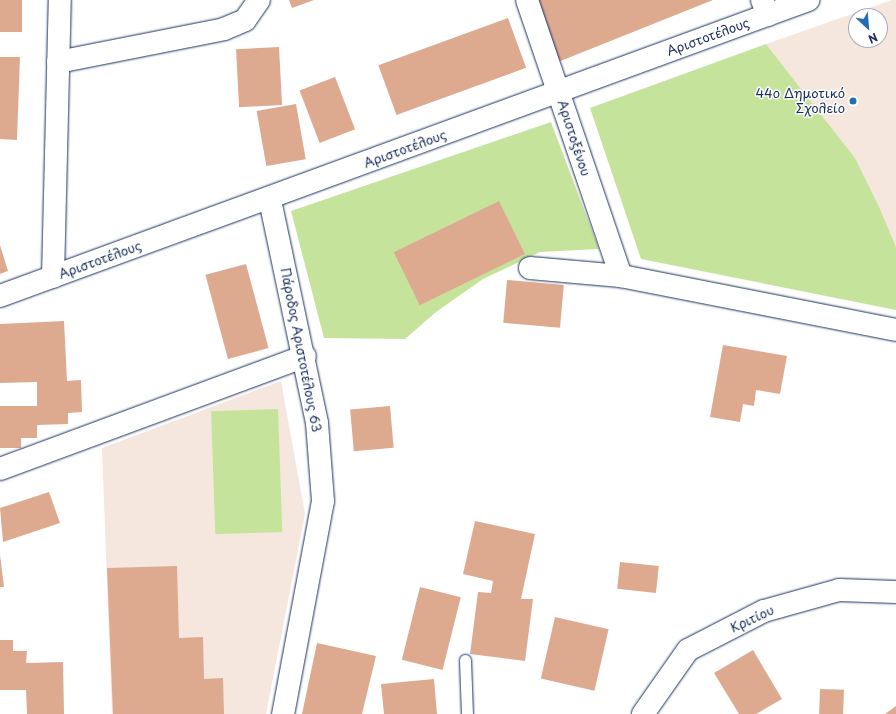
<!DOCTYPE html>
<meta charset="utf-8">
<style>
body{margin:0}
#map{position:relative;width:896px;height:714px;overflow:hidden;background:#fff;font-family:"Playpen Sans",sans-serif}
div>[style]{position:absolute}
.built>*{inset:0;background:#f5e6de}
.green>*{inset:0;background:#c6e39b;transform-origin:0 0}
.building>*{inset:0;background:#ddaa90;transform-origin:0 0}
.roads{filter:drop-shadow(0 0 1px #1b2f5e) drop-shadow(0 0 1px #1b2f5e)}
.lane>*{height:11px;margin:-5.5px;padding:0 5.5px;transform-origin:5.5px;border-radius:5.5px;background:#fff}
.street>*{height:22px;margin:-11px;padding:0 11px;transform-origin:11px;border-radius:11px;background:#fff}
.secondary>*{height:22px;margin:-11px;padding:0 11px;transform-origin:11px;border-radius:11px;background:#fff}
.dots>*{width:11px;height:11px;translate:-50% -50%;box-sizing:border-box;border:2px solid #fff;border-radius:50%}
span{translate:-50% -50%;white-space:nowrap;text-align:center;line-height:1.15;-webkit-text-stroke:3px #fff;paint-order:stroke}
.street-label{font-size:13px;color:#1b2f5e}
.poi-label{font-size:13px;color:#1b2f5e}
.right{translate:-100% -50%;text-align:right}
.north{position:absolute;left:848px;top:8px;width:40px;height:40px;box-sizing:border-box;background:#fff;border:1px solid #a4acbf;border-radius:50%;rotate:154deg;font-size:11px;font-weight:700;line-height:16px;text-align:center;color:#1b2f5e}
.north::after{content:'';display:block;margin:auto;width:14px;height:18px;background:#1f6fb2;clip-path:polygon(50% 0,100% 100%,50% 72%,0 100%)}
</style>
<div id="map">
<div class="built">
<div style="clip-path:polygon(evenodd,892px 0,896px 0,896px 247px,855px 158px,766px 44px,892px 0,856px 16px,880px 16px,880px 40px,856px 40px,856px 16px)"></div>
<div style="clip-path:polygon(281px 381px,305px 514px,266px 714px,112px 714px,102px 448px)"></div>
</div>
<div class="green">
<div style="clip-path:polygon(766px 44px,855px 158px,879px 207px,896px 247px,896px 310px,641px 259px,590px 108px)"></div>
<div style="clip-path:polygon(551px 122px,599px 249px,540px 252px,483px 279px,436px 312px,405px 339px,324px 338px,291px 211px)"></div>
<div style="left:278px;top:409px;width:123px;height:67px;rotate:88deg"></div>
</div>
<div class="building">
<div style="left:0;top:0;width:22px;height:32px"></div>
<div style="clip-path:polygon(289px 0,314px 0,292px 8px)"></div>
<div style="clip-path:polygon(533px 0,713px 0,558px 62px)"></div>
<div style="left:508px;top:18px;width:53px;height:138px;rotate:70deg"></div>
<div style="left:279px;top:47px;width:58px;height:43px;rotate:87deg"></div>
<div style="clip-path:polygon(0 57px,20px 57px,17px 140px,0 139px)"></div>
<div style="left:335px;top:77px;width:56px;height:38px;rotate:69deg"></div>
<div style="left:296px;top:104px;width:56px;height:40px;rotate:80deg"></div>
<div style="left:499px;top:201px;width:59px;height:117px;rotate:64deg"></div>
<div style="clip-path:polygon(0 245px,8px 271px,0 274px)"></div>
<div style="left:246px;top:264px;width:87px;height:42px;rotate:75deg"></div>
<div style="left:507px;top:280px;width:57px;height:43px;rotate:5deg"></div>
<div style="clip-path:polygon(64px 321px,67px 381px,81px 380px,82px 412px,68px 413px,68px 424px,37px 425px,37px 438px,21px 438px,21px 448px,0 448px,0 406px,37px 406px,37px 382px,0 383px,0 324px)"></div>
<div style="clip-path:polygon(723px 345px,787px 356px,780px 394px,756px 390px,754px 406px,743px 404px,740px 422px,710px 417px)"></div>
<div style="left:390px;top:406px;width:42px;height:40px;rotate:85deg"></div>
<div style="clip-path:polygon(49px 492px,60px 523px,3px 542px,0 508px)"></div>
<div style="clip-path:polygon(475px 521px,535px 534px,521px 599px,533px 599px,525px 661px,470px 654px,478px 592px,491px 593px,493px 581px,463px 574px)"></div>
<div style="clip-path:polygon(0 555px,4px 587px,0 587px)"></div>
<div style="left:620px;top:562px;width:39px;height:27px;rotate:6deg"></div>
<div style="clip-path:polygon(177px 566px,179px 638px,203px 637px,204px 679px,223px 678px,224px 714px,113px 714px,107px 568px)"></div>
<div style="left:420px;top:587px;width:42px;height:75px;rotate:14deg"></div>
<div style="left:555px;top:617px;width:55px;height:63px;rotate:13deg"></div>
<div style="clip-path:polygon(0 640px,13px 640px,13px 651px,27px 651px,26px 663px,63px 662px,64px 714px,27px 714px,26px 690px,0 690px)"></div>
<div style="clip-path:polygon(317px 643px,376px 656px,362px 714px,302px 714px)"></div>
<div style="clip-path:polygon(753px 650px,782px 699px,756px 714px,739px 714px,714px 673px)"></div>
<div style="clip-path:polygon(434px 679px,437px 714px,384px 714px,381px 684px)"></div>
<div style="left:820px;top:689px;width:24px;height:25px;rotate:2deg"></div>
<div style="clip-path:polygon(896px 706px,896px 714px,885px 714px)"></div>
</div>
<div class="roads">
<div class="lane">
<div style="left:465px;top:660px;width:54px;rotate:87.9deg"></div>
</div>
<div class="street">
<div style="left:527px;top:0;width:292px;rotate:71.2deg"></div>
<div style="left:762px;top:0;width:16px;rotate:68deg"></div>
<div style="left:58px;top:62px;width:169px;rotate:-11.2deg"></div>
<div style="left:224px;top:29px;width:23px;rotate:-23deg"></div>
<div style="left:245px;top:20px;width:24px;rotate:-55deg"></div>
<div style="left:270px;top:200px;width:228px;rotate:78.1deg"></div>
<div style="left:317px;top:423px;width:78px;rotate:85.6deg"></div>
<div style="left:323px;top:501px;width:217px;rotate:100.6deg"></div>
<div style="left:530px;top:268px;width:91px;rotate:5deg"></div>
<div style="left:621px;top:276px;width:280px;rotate:11.1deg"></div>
<div style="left:53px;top:277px;width:277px;rotate:-88.6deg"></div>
<div style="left:0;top:469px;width:325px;rotate:-20.3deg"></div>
<div style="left:643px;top:714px;width:78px;rotate:-54.9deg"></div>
<div style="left:688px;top:650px;width:85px;rotate:-27.2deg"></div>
<div style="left:764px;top:611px;width:78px;rotate:-15.6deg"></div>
<div style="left:839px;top:590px;width:57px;rotate:2deg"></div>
</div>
<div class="secondary">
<div style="left:0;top:296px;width:861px;rotate:-20.12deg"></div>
</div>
</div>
<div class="dots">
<div style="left:853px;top:101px;background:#1f6fb2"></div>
</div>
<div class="street-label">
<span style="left:708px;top:37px;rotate:-20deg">Αριστοτέλους</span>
<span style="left:574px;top:138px;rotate:72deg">Αριστοξένου</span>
<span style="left:405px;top:149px;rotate:-20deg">Αριστοτέλους</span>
<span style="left:100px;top:260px;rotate:-20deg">Αριστοτέλους</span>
<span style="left:301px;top:350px;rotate:79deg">Πάροδος Αριστοτέλους 63</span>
<span style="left:752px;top:619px;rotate:-25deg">Κριτίου</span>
</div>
<div class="poi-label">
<span class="right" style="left:845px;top:101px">44ο Δημοτικό<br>Σχολείο</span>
</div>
<div class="north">N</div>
</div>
